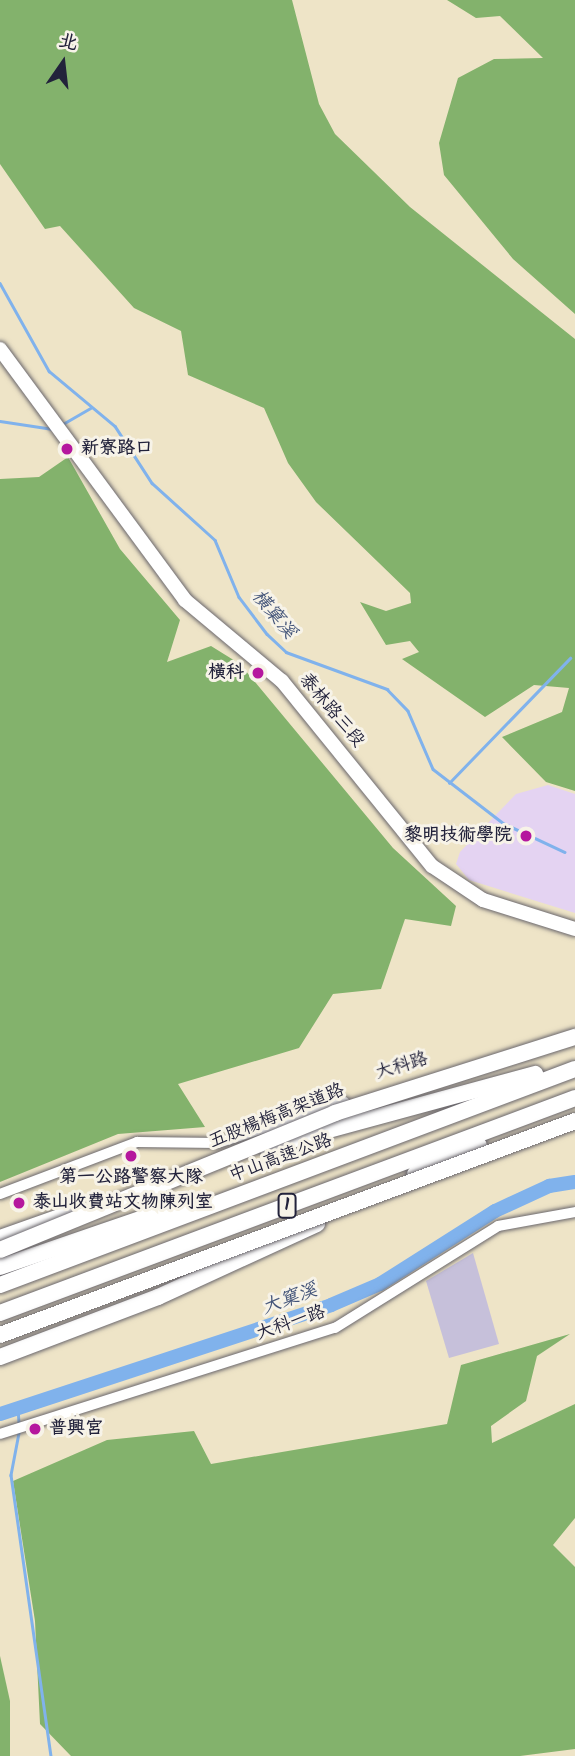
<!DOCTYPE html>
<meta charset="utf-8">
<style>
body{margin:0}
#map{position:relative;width:575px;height:1756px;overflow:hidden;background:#eee4c7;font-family:Kalam,"LXGW WenKai TC",sans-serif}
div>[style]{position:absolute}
.built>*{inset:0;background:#e4d3f2}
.industrial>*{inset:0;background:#c6c0da}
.forest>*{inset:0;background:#83b26c}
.stream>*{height:2.5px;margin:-1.25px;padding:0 1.25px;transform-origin:1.25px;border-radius:1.25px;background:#80b2ec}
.river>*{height:14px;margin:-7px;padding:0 7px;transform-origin:7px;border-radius:7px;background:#80b2ec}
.roads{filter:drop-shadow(0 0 2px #69666c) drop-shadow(0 0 2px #69666c)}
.minor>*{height:10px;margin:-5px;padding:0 5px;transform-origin:5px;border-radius:5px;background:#fff}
.major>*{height:14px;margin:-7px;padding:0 7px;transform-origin:7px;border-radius:7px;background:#fff}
.highway>*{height:16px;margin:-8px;padding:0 8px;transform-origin:8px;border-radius:8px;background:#fff}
.bridges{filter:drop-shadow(0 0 2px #69666c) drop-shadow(0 0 2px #69666c)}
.highway-bridge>*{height:16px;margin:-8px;padding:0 8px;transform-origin:8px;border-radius:8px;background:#fff}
.dots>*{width:19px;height:19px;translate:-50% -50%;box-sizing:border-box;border:4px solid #f7f3e8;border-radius:50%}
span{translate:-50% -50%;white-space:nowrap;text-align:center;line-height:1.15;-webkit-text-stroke:6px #f7f3e8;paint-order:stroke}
.shield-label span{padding:2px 5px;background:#f7f3e8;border:2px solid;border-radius:5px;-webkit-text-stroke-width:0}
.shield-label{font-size:16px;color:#22223b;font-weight:700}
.poi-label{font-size:18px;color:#22223b;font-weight:700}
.left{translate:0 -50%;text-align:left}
.right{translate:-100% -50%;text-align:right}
.street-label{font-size:18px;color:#22223b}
.water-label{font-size:19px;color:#435479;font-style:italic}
.north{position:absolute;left:28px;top:28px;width:70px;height:70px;-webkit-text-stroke:5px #f7f3e8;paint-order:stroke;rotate:14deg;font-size:19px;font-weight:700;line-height:28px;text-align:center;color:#22223b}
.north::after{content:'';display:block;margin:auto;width:24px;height:32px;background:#22223b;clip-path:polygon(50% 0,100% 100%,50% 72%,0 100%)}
</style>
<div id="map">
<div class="built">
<div style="clip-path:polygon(548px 785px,575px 794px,575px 913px,469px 880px,456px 864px,460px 852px,516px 794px)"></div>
</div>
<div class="industrial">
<div style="clip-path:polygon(473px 1253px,499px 1344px,449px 1358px,426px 1281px)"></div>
</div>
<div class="forest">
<div style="clip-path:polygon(0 0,292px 0,319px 104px,335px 134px,410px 207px,575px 339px,575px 791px,546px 782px,502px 737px,562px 712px,569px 688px,534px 685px,485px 717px,402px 659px,419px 652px,410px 641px,386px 645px,360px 602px,386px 611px,411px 603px,410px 593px,316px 502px,288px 463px,264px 408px,188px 375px,181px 331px,134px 308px,60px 226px,45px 229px,0 164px)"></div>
<div style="clip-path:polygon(447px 0,575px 0,575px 314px,513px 259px,444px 175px,439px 143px,458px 78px,494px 59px,543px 58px,500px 16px,476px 18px)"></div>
<div style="clip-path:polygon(68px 457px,120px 549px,180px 620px,167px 662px,211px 646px,240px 664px,393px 848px,456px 906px,451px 926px,405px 919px,381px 989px,333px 994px,299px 1048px,178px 1084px,205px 1127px,118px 1134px,0 1182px,0 479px,39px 477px)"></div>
<div style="clip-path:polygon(570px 1334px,537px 1356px,526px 1401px,491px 1426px,492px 1443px,575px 1404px,575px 1518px,553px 1545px,575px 1567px,575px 1749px,520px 1756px,71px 1756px,40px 1724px,35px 1621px,13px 1481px,107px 1440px,194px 1431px,211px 1464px,447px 1424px,461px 1365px)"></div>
<div style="clip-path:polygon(0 1656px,10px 1701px,10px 1756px,0 1756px)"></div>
</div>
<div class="stream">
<div style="left:0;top:283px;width:101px;rotate:60.9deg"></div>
<div style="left:49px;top:371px;width:86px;rotate:39.8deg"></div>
<div style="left:115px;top:426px;width:68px;rotate:57deg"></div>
<div style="left:152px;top:483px;width:85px;rotate:42.1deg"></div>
<div style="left:215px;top:540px;width:62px;rotate:67.2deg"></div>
<div style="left:239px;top:597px;width:46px;rotate:52.9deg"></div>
<div style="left:267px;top:634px;width:26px;rotate:43deg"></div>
<div style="left:286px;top:652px;width:108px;rotate:20.1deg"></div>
<div style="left:387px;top:689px;width:30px;rotate:46deg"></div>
<div style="left:408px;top:711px;width:63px;rotate:66.7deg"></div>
<div style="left:433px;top:769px;width:88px;rotate:37.6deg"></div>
<div style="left:503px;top:823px;width:68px;rotate:25.1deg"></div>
<div style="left:0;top:421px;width:53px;rotate:8.7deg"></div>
<div style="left:61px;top:425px;width:34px;rotate:-30deg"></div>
<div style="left:449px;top:783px;width:174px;rotate:-45.9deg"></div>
<div style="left:18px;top:1408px;width:15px;rotate:86deg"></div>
<div style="left:19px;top:1433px;width:43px;rotate:100.8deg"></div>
<div style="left:11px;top:1475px;width:284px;rotate:81.9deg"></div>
</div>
<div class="river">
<div style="left:0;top:1414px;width:348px;rotate:-18.2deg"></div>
<div style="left:331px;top:1305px;width:53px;rotate:-23.2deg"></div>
<div style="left:380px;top:1284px;width:136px;rotate:-32.4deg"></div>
<div style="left:495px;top:1211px;width:60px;rotate:-24.8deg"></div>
<div style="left:549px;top:1186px;width:26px;rotate:-9deg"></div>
</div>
<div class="roads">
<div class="minor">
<div style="left:0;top:1194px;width:147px;rotate:-20.8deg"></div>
<div style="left:137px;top:1142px;width:81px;rotate:0.7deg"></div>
<div style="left:218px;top:1143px;width:133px;rotate:-18deg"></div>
<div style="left:0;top:1434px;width:351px;rotate:-17.6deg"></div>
<div style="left:335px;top:1328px;width:192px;rotate:-32deg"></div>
<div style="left:498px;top:1226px;width:78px;rotate:-10.3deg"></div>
</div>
<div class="major">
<div style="left:0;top:349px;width:312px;rotate:53.6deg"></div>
<div style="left:185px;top:600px;width:126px;rotate:39.9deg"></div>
<div style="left:282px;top:681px;width:238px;rotate:51deg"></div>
<div style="left:432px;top:866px;width:61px;rotate:33.7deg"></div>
<div style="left:483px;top:900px;width:96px;rotate:17.5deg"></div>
</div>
<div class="highway">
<div style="left:266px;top:1147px;width:279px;rotate:-15.2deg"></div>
<div style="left:415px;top:1174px;width:70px;rotate:-24.4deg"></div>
<div style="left:0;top:1238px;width:84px;rotate:-19.5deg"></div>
<div style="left:0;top:1267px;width:198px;rotate:-18.9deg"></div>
<div style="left:0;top:1285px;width:614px;rotate:-20.59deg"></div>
<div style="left:0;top:1313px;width:614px;rotate:-20.5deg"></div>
<div style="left:0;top:1357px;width:169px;rotate:-20.8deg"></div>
<div style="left:158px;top:1297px;width:175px;rotate:-24.7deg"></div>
</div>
</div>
<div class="bridges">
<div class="highway-bridge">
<div style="left:0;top:1250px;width:362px;rotate:-22.2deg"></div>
<div style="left:335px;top:1113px;width:252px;rotate:-17.6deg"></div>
<div style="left:0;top:1335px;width:614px;rotate:-20.41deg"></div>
</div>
</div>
<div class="dots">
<div style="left:67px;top:449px;background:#b5179e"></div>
<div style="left:258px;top:673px;background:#b5179e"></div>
<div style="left:526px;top:836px;background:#b5179e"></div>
<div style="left:131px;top:1156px;background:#b5179e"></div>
<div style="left:19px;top:1203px;background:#b5179e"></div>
<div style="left:35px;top:1429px;background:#b5179e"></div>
</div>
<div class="shield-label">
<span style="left:287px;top:1206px">1</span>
</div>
<div class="poi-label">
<span class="left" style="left:81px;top:449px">新寮路口</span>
<span class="right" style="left:244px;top:673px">橫科</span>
<span class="right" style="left:512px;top:836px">黎明技術學院</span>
<span style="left:131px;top:1178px">第一公路警察大隊</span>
<span class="left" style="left:33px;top:1203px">泰山收費站文物陳列室</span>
<span class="left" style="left:49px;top:1429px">普興宮</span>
</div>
<div class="street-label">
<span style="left:331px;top:711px;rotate:50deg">泰林路三段</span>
<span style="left:402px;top:1067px;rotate:-17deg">大科路</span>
<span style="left:277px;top:1117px;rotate:-22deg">五股楊梅高架道路</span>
<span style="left:281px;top:1159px;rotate:-20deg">中山高速公路</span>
<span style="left:291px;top:1324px;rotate:-19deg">大科一路</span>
</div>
<div class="water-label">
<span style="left:273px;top:615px;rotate:50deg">橫窠溪</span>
<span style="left:290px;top:1300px;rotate:-20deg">大窠溪</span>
</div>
<div class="north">北</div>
</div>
